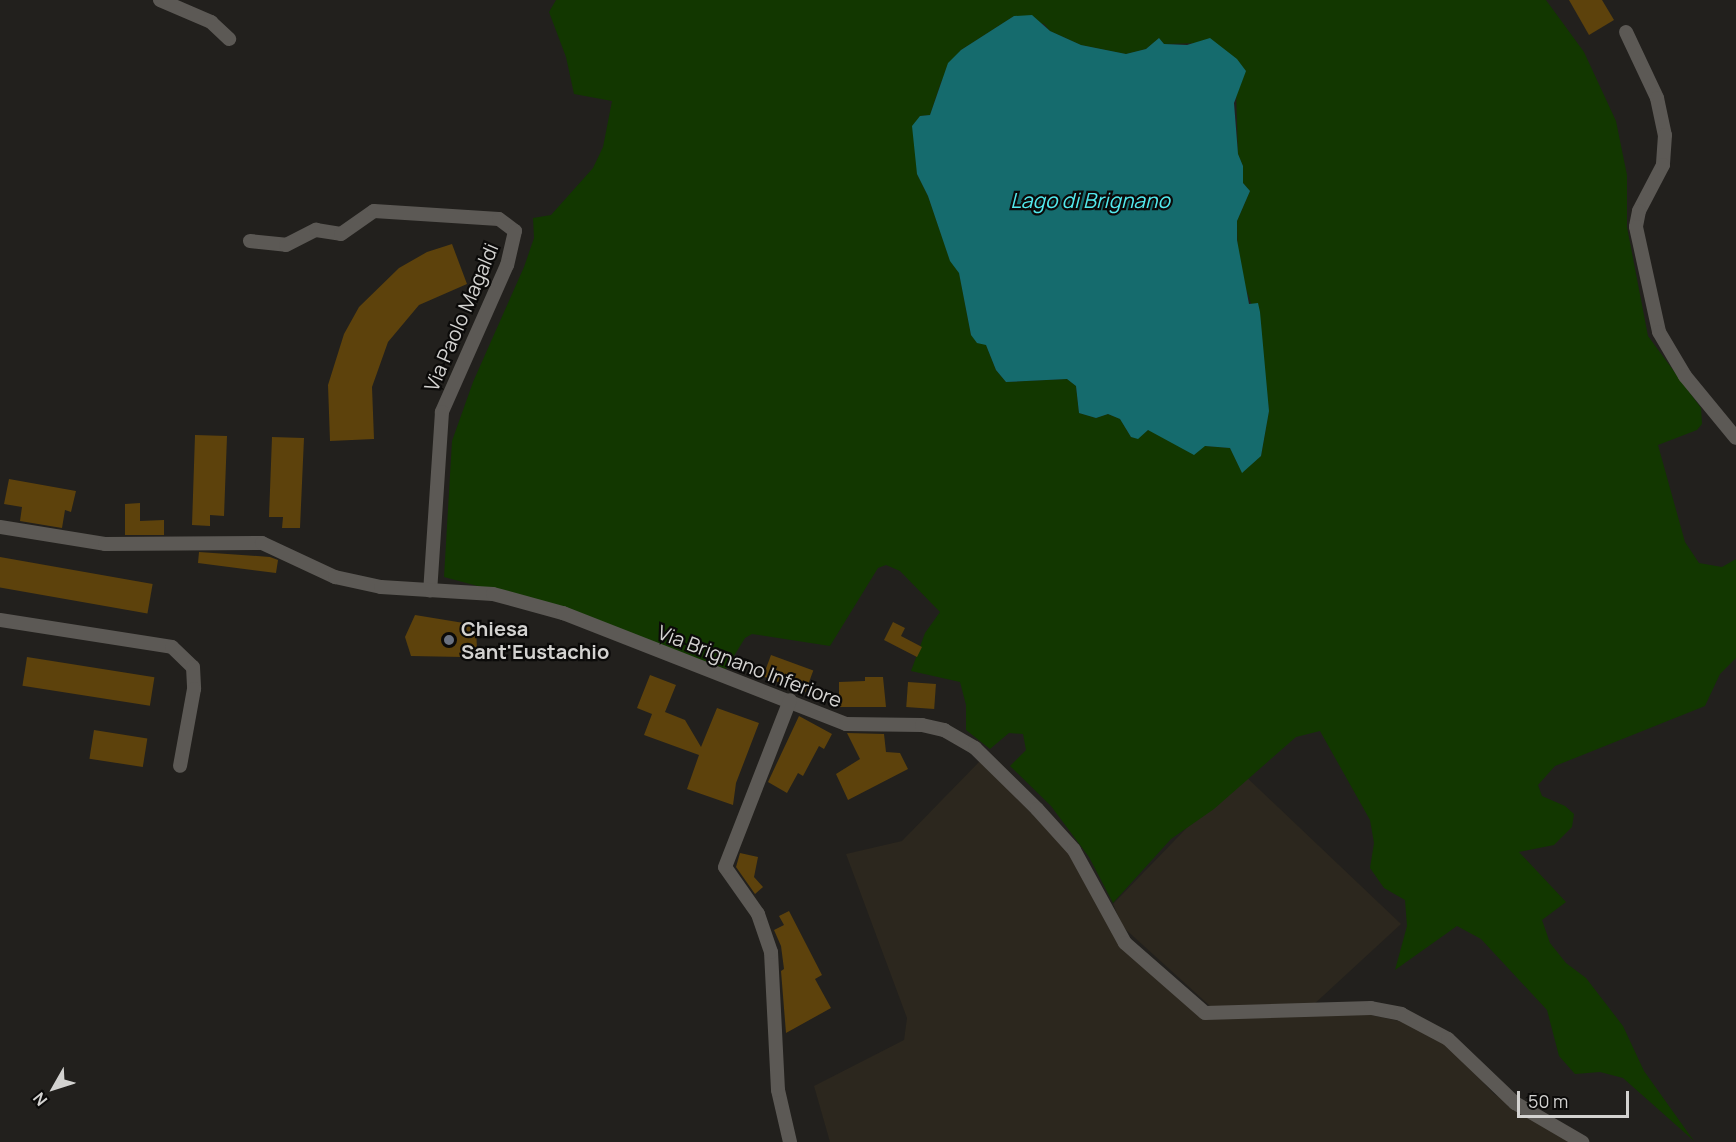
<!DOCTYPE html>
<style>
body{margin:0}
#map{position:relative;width:1736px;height:1142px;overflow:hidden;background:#22201d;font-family:Manrope,sans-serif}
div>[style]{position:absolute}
.built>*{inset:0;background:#2c271e}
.green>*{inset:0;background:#123700}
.water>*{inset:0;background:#156b6d}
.building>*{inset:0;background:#5d420c;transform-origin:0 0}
.street>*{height:14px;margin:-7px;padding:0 7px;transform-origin:7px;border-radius:7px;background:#5c5955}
.dots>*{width:16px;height:16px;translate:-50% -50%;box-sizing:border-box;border:3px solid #0b0a09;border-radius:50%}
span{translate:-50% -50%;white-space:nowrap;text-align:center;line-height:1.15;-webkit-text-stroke:4.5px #0b0a09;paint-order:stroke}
.street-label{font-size:20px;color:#d3d2d0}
.poi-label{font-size:20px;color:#d3d2d0;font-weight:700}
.left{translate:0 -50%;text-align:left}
.water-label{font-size:21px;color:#53eaee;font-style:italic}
.north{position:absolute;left:24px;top:1058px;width:60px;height:60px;-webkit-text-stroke:4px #0b0a09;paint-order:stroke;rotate:231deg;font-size:16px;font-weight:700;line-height:24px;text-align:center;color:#d3d2d0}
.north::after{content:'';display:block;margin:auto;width:21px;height:27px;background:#d3d2d0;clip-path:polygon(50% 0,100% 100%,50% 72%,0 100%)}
.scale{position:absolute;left:1517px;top:1091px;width:112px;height:27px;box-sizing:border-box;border:3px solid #d3d2d0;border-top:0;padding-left:8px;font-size:18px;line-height:21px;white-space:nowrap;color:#d3d2d0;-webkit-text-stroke:4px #0b0a09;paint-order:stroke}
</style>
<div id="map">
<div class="built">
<div style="clip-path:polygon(980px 761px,1073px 856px,1121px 942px,1206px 1019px,1361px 1013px,1404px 1022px,1448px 1045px,1494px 1094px,1574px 1142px,830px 1142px,814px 1086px,904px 1040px,907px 1018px,846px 854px,902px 841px)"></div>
<div style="clip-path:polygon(1241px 772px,1401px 924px,1311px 1007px,1210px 1006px,1123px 927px,1113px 904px)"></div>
</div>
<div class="green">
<div style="clip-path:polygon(evenodd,556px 0,1546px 0,1584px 52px,1616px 121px,1627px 175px,1627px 227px,1648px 336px,1701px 408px,1702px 424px,1697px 430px,1658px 445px,1685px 542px,1699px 563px,1722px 567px,1736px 559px,1736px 658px,1720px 674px,1705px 706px,1555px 766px,1538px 785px,1542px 796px,1565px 806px,1574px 814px,1572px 827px,1554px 845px,1519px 852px,1566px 902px,1542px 920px,1550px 943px,1566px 963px,1586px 978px,1623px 1026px,1644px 1071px,1694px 1141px,1623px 1078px,1600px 1072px,1575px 1074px,1559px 1056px,1547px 1010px,1481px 939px,1457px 926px,1395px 970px,1407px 926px,1405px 900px,1384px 888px,1370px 868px,1374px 843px,1370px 820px,1320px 731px,1296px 737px,1214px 809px,1171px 839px,1113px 903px,1089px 857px,1051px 806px,1010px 766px,1026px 750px,1023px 734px,1009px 733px,990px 749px,966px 730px,966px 705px,960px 682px,911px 671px,925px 633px,940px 612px,900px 571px,886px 565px,878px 568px,830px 646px,752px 634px,745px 638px,726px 669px,530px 600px,444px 577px,452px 441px,473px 382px,524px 267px,534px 238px,533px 218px,551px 215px,593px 168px,603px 147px,612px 101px,574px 94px,566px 57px,549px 12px,556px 0,1014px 16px,1044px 24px,1050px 31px,1081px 45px,1126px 54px,1146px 49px,1159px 38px,1164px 44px,1203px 43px,1236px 91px,1238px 154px,1243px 166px,1243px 183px,1250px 191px,1237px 221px,1238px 265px,1261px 333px,1269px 411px,1261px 456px,1242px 472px,1230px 448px,1205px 446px,1148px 430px,1138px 438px,1131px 437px,1120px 419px,1108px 414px,1096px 418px,1079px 413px,1076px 386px,1067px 379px,1006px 382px,996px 370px,986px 345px,971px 335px,959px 272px,950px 260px,928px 196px,917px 174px,920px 116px,930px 115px,941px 82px,961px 50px,1014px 16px)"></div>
</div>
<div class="water">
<div style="clip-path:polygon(1032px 15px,1050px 31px,1081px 45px,1126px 54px,1146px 49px,1159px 38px,1164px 44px,1187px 45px,1210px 38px,1237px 59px,1246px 71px,1234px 103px,1238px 154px,1243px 166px,1243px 183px,1250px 191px,1237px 221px,1237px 240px,1249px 304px,1258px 303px,1260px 312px,1269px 411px,1261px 456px,1242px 473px,1230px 448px,1205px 446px,1194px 455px,1148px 430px,1138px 439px,1131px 437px,1120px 419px,1108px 414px,1096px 418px,1079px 413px,1076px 386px,1067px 379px,1006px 382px,996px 370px,986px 345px,977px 343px,971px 335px,959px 273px,950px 261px,928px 196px,917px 174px,912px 126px,920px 116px,930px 115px,948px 63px,961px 50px,1014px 16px)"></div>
</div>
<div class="building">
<div style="clip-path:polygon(1569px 0,1602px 0,1614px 20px,1589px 35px)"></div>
<div style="clip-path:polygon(452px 244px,467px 284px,419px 305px,388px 342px,372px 387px,374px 439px,330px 441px,328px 385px,344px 334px,359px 307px,399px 268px,427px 252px)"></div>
<div style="clip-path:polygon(195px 435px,227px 436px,224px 516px,210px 515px,210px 526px,192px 525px)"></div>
<div style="clip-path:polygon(272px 437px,304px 438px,300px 528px,282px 528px,283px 517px,269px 517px)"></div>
<div style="clip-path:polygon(9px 479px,76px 491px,71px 512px,65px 510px,62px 528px,20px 521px,22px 507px,4px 504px)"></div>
<div style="clip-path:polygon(140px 503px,140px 521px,164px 520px,164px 535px,125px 535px,125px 504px)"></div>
<div style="clip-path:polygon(199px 552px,270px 557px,278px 560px,276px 573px,198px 563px)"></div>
<div style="left:0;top:557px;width:155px;height:30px;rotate:10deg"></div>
<div style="clip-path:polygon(415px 615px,476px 625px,477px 651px,463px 657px,411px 656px,405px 637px)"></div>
<div style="clip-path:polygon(893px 622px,905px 628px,901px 636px,922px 647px,917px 657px,884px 640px)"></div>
<div style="left:771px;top:655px;width:45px;height:23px;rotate:20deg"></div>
<div style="left:27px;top:657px;width:129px;height:29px;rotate:9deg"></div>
<div style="clip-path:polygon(650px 675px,676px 685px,665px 712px,685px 720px,701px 747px,717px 708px,759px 723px,736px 783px,733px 805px,687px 789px,699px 755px,644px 735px,652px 714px,637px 708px)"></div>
<div style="clip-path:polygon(865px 677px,883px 677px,886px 707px,839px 707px,839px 682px,865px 681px)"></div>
<div style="left:908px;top:682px;width:28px;height:25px;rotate:4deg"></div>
<div style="clip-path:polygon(799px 716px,832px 734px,824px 749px,819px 746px,803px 776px,798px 773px,787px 793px,768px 782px)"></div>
<div style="left:94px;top:730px;width:54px;height:29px;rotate:9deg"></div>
<div style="clip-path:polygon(847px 733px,884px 734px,886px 752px,900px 753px,908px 769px,848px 800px,836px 774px,860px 759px)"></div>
<div style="clip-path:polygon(740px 853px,758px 857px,754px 877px,763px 887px,755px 894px,736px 867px)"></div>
<div style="clip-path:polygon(789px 911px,822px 975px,815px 979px,831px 1008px,786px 1033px,781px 971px,784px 969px,781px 946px,774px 930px,784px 925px,779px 916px)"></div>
</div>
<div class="street">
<div style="left:160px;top:0;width:56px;rotate:23.3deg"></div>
<div style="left:211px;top:22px;width:25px;rotate:43deg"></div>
<div style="left:1626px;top:32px;width:73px;rotate:64.8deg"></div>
<div style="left:1657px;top:98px;width:38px;rotate:78deg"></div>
<div style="left:1665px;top:135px;width:30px;rotate:94deg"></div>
<div style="left:1663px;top:165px;width:52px;rotate:117.6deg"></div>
<div style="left:1639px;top:211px;width:16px;rotate:101deg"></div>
<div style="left:1636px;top:227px;width:107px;rotate:77.6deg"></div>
<div style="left:1659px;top:332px;width:51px;rotate:59.4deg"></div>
<div style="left:1685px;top:376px;width:80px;rotate:50.6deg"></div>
<div style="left:250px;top:241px;width:36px;rotate:6deg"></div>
<div style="left:286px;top:245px;width:34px;rotate:-27deg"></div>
<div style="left:316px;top:230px;width:25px;rotate:9deg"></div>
<div style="left:341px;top:234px;width:40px;rotate:-34.9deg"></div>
<div style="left:374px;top:211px;width:125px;rotate:3.7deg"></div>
<div style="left:499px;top:219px;width:20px;rotate:37deg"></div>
<div style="left:515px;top:231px;width:35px;rotate:103deg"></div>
<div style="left:507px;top:265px;width:161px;rotate:113.9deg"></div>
<div style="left:442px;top:412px;width:179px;rotate:93.8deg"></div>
<div style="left:0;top:527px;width:106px;rotate:9.2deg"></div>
<div style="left:105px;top:544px;width:157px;rotate:-0.4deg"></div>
<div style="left:262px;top:543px;width:81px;rotate:25deg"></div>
<div style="left:335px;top:577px;width:47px;rotate:12.3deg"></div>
<div style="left:381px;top:587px;width:112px;rotate:3.6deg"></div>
<div style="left:493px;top:594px;width:73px;rotate:15.2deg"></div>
<div style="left:563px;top:613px;width:304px;rotate:21.4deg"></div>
<div style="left:846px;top:724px;width:76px;rotate:0.8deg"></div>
<div style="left:922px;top:725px;width:23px;rotate:13deg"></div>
<div style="left:944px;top:730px;width:36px;rotate:30deg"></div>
<div style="left:975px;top:748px;width:87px;rotate:44.5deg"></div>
<div style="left:1037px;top:809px;width:55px;rotate:47.9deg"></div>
<div style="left:1074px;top:850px;width:106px;rotate:61.3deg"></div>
<div style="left:1125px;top:943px;width:106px;rotate:41.2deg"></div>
<div style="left:1205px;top:1013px;width:166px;rotate:-1.7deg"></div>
<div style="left:1371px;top:1008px;width:31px;rotate:11deg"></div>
<div style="left:1401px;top:1014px;width:53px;rotate:28deg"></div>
<div style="left:1448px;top:1039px;width:93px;rotate:43.7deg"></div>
<div style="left:1515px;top:1103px;width:78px;rotate:30.2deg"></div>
<div style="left:0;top:620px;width:174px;rotate:8.9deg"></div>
<div style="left:172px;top:647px;width:29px;rotate:44deg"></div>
<div style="left:193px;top:667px;width:22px;rotate:87deg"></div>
<div style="left:194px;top:689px;width:78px;rotate:100.3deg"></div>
<div style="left:790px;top:1142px;width:53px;rotate:-103deg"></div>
<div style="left:778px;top:1090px;width:138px;rotate:-92.9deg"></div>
<div style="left:771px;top:952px;width:40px;rotate:-108.9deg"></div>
<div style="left:758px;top:914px;width:57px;rotate:-125.1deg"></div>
<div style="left:725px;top:867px;width:179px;rotate:-68.7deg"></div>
</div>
<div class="dots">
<div style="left:449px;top:640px;background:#6b7280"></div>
</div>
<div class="street-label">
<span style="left:461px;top:317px;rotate:-67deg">Via Paolo Magaldi</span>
<span style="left:750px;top:666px;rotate:21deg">Via Brignano Inferiore</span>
</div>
<div class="poi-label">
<span class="left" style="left:461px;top:640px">Chiesa<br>Sant'Eustachio</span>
</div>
<div class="water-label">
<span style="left:1090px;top:200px">Lago di Brignano</span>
</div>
<div class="north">N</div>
<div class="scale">50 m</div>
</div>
